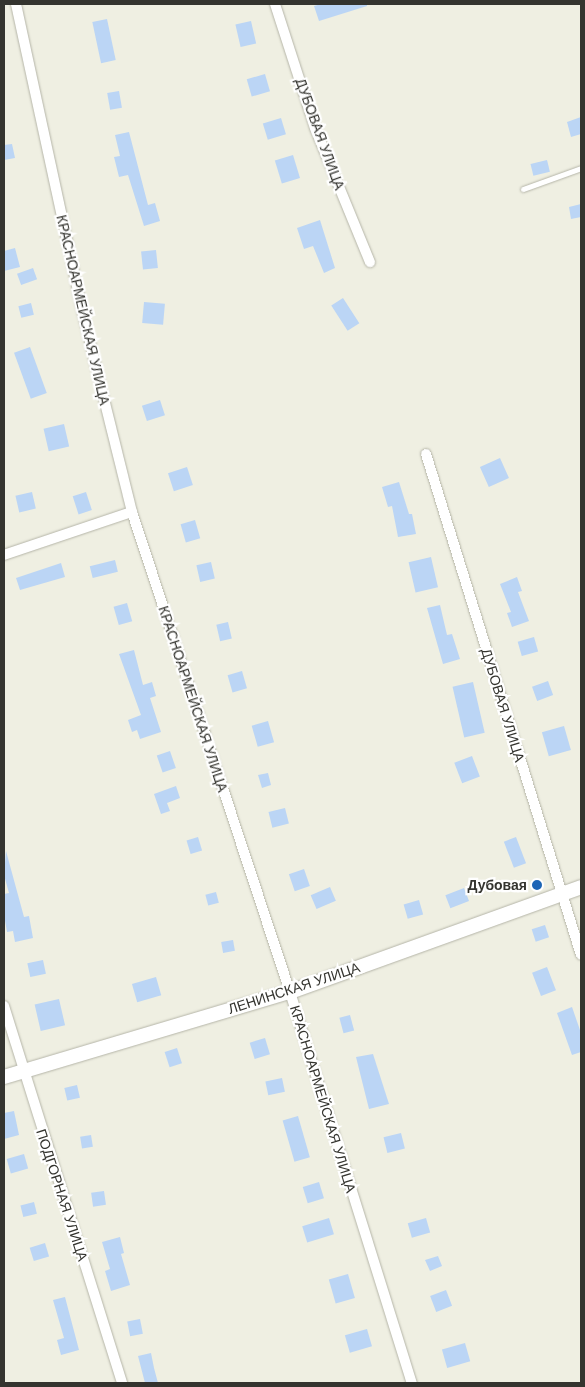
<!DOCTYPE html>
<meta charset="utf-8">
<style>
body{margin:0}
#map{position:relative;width:585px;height:1387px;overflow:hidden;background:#efefe2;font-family:"DM Sans",sans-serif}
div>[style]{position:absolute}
.building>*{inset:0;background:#bbd5f5;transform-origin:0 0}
.roads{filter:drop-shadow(0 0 1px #b5b5a8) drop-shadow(0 0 1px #b5b5a8)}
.lane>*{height:5px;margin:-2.5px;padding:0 2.5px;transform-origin:2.5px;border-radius:2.5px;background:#fff}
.street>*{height:10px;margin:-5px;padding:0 5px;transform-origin:5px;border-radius:5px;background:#fff}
.secondary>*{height:14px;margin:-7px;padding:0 7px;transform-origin:7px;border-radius:7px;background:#fff}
.dots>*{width:14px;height:14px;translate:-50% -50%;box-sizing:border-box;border:2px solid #fff;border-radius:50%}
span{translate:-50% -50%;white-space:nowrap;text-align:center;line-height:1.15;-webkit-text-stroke:4.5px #fff;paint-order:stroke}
.street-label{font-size:14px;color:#34342f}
.poi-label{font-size:14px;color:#34342f;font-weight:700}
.right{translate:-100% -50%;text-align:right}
.frame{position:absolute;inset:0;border:5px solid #34342f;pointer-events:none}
</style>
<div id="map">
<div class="building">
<div style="clip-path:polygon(321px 4px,367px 4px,367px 6px,319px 21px,314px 6px)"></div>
<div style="left:107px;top:19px;width:42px;height:15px;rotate:78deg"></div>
<div style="left:251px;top:21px;width:23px;height:16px;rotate:77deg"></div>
<div style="left:265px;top:74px;width:18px;height:19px;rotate:74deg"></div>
<div style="left:119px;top:91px;width:17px;height:12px;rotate:80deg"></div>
<div style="clip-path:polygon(581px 117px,581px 134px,571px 137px,567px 122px)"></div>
<div style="left:281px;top:118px;width:17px;height:19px;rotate:73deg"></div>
<div style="clip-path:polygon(129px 132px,148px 205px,155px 203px,160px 221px,144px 226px,128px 175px,119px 177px,114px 157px,120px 156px,115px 135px)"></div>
<div style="clip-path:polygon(12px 144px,15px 158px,4px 160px,4px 145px)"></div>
<div style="left:293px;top:155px;width:24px;height:19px;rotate:73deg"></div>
<div style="left:547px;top:160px;width:12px;height:17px;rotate:76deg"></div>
<div style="clip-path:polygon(581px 204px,581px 217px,571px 219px,569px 207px)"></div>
<div style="clip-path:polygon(320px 220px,335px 268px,324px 273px,313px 246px,304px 249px,297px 228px)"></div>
<div style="clip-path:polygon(15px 248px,20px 267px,4px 271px,4px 251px)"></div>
<div style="left:156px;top:250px;width:18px;height:15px;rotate:84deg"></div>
<div style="left:33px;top:268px;width:12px;height:17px;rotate:70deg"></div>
<div style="left:343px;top:298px;width:30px;height:14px;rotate:57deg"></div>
<div style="left:144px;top:302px;width:21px;height:21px;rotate:5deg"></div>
<div style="left:31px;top:303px;width:12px;height:13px;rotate:76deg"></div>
<div style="left:30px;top:347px;width:49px;height:17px;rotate:70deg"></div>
<div style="left:160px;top:400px;width:16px;height:19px;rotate:72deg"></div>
<div style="left:64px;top:424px;width:23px;height:21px;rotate:77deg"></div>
<div style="left:500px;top:458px;width:22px;height:22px;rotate:66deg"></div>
<div style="left:187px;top:467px;width:19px;height:20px;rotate:72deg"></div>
<div style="clip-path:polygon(399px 482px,409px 514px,412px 514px,416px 534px,398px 537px,392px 506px,388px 507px,382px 487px)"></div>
<div style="left:32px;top:492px;width:17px;height:17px;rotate:77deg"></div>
<div style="left:86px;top:492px;width:19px;height:14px;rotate:72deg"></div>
<div style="left:195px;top:520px;width:19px;height:15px;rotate:74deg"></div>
<div style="left:431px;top:557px;width:31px;height:23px;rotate:77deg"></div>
<div style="left:115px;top:560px;width:12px;height:26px;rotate:76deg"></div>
<div style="left:211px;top:562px;width:17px;height:15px;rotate:77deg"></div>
<div style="clip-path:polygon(61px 563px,65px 577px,20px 590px,16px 578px)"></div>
<div style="clip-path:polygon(517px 577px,522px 591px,518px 592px,529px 621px,512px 627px,507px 613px,511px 612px,500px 584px)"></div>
<div style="left:127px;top:603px;width:19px;height:14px;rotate:74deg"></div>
<div style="clip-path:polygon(440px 605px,447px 635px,452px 634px,460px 659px,443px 664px,427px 608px)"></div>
<div style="left:228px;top:622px;width:17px;height:12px;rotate:77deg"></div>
<div style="left:534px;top:637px;width:15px;height:17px;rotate:74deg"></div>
<div style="clip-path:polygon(134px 650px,143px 685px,152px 682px,156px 696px,150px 698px,161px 732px,140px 739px,137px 730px,132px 732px,128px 720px,141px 715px,119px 654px)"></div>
<div style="left:242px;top:671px;width:18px;height:15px;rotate:74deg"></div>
<div style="left:548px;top:681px;width:15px;height:17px;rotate:70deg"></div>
<div style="left:473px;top:682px;width:52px;height:21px;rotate:77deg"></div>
<div style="left:268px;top:721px;width:22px;height:17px;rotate:74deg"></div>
<div style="left:564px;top:726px;width:25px;height:23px;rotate:74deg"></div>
<div style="left:170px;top:751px;width:18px;height:14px;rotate:71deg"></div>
<div style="left:472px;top:756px;width:22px;height:19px;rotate:69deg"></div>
<div style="clip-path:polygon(268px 773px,271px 785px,262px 788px,258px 775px)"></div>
<div style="clip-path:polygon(176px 786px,180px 798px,167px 803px,170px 811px,161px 814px,154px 794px)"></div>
<div style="left:285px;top:808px;width:16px;height:17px;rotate:76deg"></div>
<div style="left:198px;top:837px;width:14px;height:12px;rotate:73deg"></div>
<div style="left:516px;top:837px;width:28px;height:13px;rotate:69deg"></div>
<div style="clip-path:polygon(6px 851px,24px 917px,29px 916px,33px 938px,15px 942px,13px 931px,7px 932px,4px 915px,4px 894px,9px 893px,4px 875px)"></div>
<div style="left:304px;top:869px;width:18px;height:16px;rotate:71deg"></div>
<div style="left:330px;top:887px;width:15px;height:21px;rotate:67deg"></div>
<div style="left:464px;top:888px;width:14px;height:20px;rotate:69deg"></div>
<div style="left:216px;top:892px;width:11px;height:11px;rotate:75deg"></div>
<div style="left:419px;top:900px;width:15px;height:16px;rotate:74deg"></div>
<div style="left:545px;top:925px;width:13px;height:14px;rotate:72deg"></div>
<div style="left:233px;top:940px;width:11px;height:12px;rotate:80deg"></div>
<div style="left:43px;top:960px;width:14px;height:16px;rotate:78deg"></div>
<div style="left:547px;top:967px;width:25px;height:16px;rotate:69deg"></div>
<div style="left:156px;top:977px;width:19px;height:25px;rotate:74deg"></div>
<div style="left:59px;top:999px;width:27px;height:25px;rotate:77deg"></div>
<div style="clip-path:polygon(572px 1007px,581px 1033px,581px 1052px,572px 1055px,557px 1013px)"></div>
<div style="left:350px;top:1015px;width:16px;height:11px;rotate:75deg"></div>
<div style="left:265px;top:1038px;width:17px;height:16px;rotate:73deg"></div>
<div style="left:177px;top:1048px;width:16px;height:13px;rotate:72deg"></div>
<div style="clip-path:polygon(373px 1054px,389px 1104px,369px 1109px,356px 1057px)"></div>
<div style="left:282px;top:1078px;width:14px;height:17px;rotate:78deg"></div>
<div style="left:77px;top:1085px;width:13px;height:13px;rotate:77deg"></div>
<div style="clip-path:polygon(14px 1111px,19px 1135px,4px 1139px,4px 1113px)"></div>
<div style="left:298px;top:1116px;width:43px;height:16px;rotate:74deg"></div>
<div style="left:401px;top:1133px;width:16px;height:18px;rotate:76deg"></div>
<div style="left:91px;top:1135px;width:12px;height:11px;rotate:81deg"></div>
<div style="left:24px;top:1154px;width:15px;height:18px;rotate:74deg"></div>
<div style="left:319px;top:1182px;width:17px;height:17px;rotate:73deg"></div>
<div style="left:104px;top:1191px;width:14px;height:13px;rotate:82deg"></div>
<div style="left:34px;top:1202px;width:12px;height:14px;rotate:76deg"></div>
<div style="left:329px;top:1218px;width:17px;height:28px;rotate:73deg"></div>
<div style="left:426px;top:1218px;width:15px;height:19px;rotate:74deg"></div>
<div style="clip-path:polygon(120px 1237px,124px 1253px,121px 1254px,130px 1285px,111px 1291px,105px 1271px,110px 1269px,102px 1242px)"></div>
<div style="left:45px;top:1243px;width:14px;height:16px;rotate:73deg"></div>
<div style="clip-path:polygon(438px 1256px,442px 1266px,430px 1271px,425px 1260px)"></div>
<div style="left:348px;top:1274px;width:25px;height:20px;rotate:74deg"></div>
<div style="left:446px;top:1290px;width:17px;height:17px;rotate:69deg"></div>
<div style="clip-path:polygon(65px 1297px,79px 1350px,61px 1355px,57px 1340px,64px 1338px,53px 1300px)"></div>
<div style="left:140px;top:1319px;width:15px;height:13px;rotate:79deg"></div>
<div style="left:367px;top:1329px;width:18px;height:23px;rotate:74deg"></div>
<div style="left:465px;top:1343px;width:19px;height:24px;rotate:74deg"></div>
<div style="clip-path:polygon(151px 1353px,154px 1368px,158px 1383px,145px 1383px,138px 1356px)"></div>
</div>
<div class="roads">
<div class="lane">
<div style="left:523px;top:189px;width:62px;rotate:-19.9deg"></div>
</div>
<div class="street">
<div style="left:16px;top:4px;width:317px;rotate:77.8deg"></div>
<div style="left:83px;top:314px;width:204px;rotate:76.1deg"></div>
<div style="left:132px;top:512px;width:505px;rotate:71.78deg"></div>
<div style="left:290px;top:992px;width:410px;rotate:72.7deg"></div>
<div style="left:275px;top:4px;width:130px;rotate:72.1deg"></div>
<div style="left:315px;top:128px;width:145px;rotate:67.7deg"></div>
<div style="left:426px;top:454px;width:524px;rotate:72.81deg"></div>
<div style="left:4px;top:555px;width:135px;rotate:-18.6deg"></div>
<div style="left:4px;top:1006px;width:395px;rotate:72.6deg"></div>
</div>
<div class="secondary">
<div style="left:4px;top:1077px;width:298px;rotate:-16.6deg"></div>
<div style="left:290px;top:992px;width:309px;rotate:-19.8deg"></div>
</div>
</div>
<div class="dots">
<div style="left:537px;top:885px;background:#1d65b5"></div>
</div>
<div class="street-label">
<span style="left:320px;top:134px;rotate:70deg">ДУБОВАЯ УЛИЦА</span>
<span style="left:83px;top:310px;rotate:77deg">КРАСНОАРМЕЙСКАЯ УЛИЦА</span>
<span style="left:193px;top:699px;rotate:72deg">КРАСНОАРМЕЙСКАЯ УЛИЦА</span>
<span style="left:503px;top:705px;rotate:73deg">ДУБОВАЯ УЛИЦА</span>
<span style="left:294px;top:988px;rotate:-18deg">ЛЕНИНСКАЯ УЛИЦА</span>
<span style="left:323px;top:1099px;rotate:73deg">КРАСНОАРМЕЙСКАЯ УЛИЦА</span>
<span style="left:62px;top:1195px;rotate:72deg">ПОДГОРНАЯ УЛИЦА</span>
</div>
<div class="poi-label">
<span class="right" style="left:527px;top:885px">Дубовая</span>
</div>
<div class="frame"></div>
</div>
